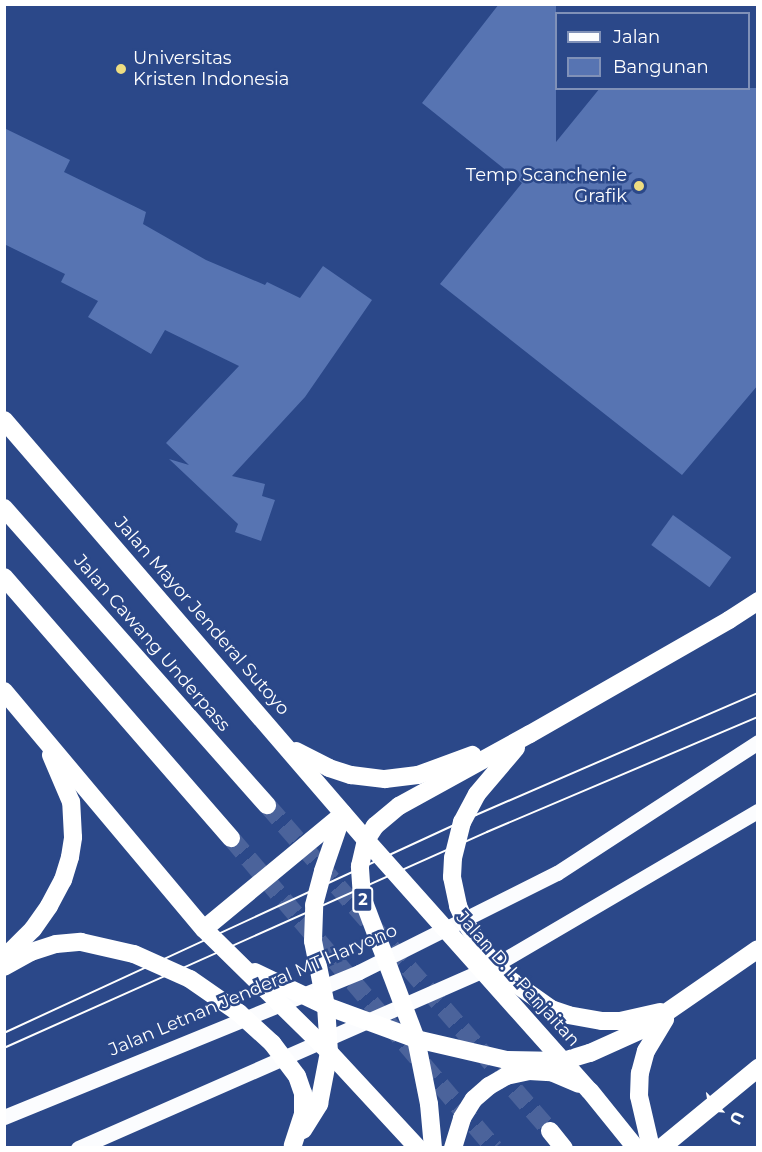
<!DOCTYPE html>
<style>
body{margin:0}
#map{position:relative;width:762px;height:1152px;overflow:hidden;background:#2b4889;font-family:Montserrat,sans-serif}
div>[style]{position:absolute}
.building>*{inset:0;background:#5774b2;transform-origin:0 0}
.highway-tunnel>*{height:18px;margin-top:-9px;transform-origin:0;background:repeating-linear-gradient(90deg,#4b639b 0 18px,transparent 0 27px)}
.major>*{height:15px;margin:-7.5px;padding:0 7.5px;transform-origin:7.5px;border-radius:7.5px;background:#fbfcfe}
.highway>*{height:18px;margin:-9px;padding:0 9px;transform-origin:9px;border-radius:9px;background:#fff}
.tram>*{height:1.5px;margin:-0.75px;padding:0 0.75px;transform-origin:0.75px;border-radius:0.75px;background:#fff}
.dots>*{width:16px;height:16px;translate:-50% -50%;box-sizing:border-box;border:3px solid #2b4889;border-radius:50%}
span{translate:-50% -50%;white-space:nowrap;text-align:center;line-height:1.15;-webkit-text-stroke:5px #2b4889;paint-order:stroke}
.shield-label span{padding:2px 4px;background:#2b4889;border:2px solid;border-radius:4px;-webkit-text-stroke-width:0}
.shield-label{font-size:16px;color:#fff;font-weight:700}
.poi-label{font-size:18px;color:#fff}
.left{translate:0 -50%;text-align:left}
.right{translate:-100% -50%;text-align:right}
.street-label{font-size:18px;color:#fff}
.frame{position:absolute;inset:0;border:6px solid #fff;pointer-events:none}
.legend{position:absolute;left:555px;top:12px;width:195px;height:78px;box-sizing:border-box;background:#2b4889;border:2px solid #8091b8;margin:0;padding:8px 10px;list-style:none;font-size:18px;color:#fff}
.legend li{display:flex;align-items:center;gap:12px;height:30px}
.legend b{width:30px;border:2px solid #8091b8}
.north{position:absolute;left:690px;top:1080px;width:60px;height:60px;-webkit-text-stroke:4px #2b4889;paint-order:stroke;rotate:116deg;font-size:16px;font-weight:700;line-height:24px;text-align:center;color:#fff}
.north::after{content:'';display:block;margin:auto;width:21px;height:27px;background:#fff;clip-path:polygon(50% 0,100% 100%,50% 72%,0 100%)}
</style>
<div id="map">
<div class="building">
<div style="clip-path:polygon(499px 4px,556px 4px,556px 142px,600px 88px,758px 88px,758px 385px,682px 475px,440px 284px,522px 183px,422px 103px)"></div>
<div style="clip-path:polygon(4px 128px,70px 160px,64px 172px,146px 212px,143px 224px,206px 260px,265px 285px,267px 282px,300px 298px,323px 266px,372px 300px,305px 397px,232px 476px,265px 484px,262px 496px,275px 500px,261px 541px,235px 532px,238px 524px,169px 459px,189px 465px,166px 443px,239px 366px,165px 330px,151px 354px,88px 317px,98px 301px,61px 282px,65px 274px,4px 244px)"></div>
<div style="left:673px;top:515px;width:72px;height:37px;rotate:36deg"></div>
</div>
<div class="highway-tunnel">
<div style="left:267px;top:805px;width:432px;rotate:49deg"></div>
<div style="left:231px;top:838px;width:407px;rotate:49.7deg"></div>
</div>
<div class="major">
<div style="left:4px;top:1117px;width:383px;rotate:-22.2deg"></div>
<div style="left:359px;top:972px;width:221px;rotate:-26.6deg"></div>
<div style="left:557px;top:873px;width:240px;rotate:-33.1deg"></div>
<div style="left:78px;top:1148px;width:455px;rotate:-23.7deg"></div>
<div style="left:495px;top:965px;width:305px;rotate:-30.4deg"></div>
</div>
<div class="highway">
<div style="left:4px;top:420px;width:554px;rotate:49.24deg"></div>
<div style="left:366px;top:840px;width:336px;rotate:48.3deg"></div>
<div style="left:590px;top:1091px;width:73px;rotate:51.1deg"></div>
<div style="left:4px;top:508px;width:397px;rotate:48.5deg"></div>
<div style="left:4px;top:577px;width:346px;rotate:49deg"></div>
<div style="left:4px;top:691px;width:311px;rotate:50deg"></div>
<div style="left:204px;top:929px;width:175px;rotate:44.5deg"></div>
<div style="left:329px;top:1052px;width:131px;rotate:47.2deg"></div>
<div style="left:516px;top:748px;width:60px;rotate:130.3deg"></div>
<div style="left:477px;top:794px;width:32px;rotate:118deg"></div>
<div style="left:462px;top:822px;width:37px;rotate:104deg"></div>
<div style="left:453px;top:858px;width:19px;rotate:93deg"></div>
<div style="left:452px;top:877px;width:30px;rotate:78deg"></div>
<div style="left:458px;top:906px;width:17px;rotate:66deg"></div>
<div style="left:465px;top:922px;width:37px;rotate:57deg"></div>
<div style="left:485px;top:953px;width:35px;rotate:47deg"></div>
<div style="left:509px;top:979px;width:52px;rotate:35.5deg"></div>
<div style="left:551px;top:1009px;width:18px;rotate:19deg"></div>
<div style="left:568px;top:1015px;width:35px;rotate:10deg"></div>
<div style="left:602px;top:1021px;width:18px"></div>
<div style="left:620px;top:1021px;width:41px;rotate:-12.7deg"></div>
<div style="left:296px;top:751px;width:37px;rotate:27deg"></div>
<div style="left:329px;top:768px;width:23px;rotate:18deg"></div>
<div style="left:351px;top:775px;width:34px;rotate:7deg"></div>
<div style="left:385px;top:779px;width:33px;rotate:-7deg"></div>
<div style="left:418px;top:775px;width:58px;rotate:-20.3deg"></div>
<div style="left:204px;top:929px;width:179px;rotate:-39.6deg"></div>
<div style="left:4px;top:958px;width:41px;rotate:-45deg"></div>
<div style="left:33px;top:929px;width:28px;rotate:-55deg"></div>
<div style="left:49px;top:906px;width:30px;rotate:-62deg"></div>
<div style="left:63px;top:880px;width:24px;rotate:-73deg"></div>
<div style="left:70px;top:857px;width:20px;rotate:-81deg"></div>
<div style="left:73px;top:837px;width:35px;rotate:-93deg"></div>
<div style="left:71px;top:802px;width:51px;rotate:-113.1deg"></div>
<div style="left:4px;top:967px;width:31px;rotate:-29deg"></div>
<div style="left:31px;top:952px;width:26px;rotate:-18deg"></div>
<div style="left:56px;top:944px;width:25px;rotate:-5deg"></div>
<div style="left:81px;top:942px;width:54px;rotate:12.8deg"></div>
<div style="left:134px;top:954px;width:61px;rotate:24.1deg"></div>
<div style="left:190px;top:979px;width:60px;rotate:34.8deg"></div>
<div style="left:239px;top:1013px;width:45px;rotate:42.3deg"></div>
<div style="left:272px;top:1043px;width:41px;rotate:52.9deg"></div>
<div style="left:297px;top:1076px;width:18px;rotate:71deg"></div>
<div style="left:303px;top:1093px;width:21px;rotate:90deg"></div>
<div style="left:303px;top:1114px;width:33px;rotate:108deg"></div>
<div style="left:255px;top:972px;width:79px;rotate:25.6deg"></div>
<div style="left:326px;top:1006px;width:96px;rotate:20.1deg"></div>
<div style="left:416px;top:1039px;width:93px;rotate:13deg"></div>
<div style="left:507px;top:1060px;width:56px;rotate:1deg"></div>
<div style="left:563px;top:1061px;width:28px;rotate:-17deg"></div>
<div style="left:590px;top:1053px;width:56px;rotate:-24.3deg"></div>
<div style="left:641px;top:1030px;width:142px;rotate:-34.7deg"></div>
<div style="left:303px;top:1130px;width:31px;rotate:-58deg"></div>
<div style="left:319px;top:1104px;width:53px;rotate:-79.1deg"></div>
<div style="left:329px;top:1052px;width:46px;rotate:-93.7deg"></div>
<div style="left:326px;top:1006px;width:66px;rotate:-101.3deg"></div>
<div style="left:313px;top:941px;width:36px;rotate:-88deg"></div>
<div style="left:314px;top:905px;width:35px;rotate:-75deg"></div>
<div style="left:323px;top:871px;width:61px;rotate:-71deg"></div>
<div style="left:550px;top:1131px;width:22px;rotate:51deg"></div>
<div style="left:433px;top:1148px;width:44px;rotate:-95.2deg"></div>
<div style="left:429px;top:1104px;width:66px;rotate:-101.3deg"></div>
<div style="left:416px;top:1039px;width:152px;rotate:-110.8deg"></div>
<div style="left:362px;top:897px;width:31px;rotate:-94deg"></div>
<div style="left:360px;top:866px;width:27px;rotate:-77deg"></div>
<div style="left:366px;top:840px;width:17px;rotate:-57deg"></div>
<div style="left:375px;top:826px;width:31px;rotate:-40deg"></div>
<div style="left:399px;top:806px;width:149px;rotate:-28.8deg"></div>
<div style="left:530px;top:734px;width:229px;rotate:-29.8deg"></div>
<div style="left:729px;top:620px;width:35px;rotate:-33deg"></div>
<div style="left:453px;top:1148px;width:31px;rotate:-73deg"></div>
<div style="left:462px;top:1118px;width:22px;rotate:-58deg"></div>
<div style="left:474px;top:1099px;width:20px;rotate:-41deg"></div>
<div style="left:489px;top:1086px;width:20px;rotate:-30deg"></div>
<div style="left:506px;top:1076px;width:24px;rotate:-12deg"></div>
<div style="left:529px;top:1071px;width:22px;rotate:3deg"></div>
<div style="left:551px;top:1072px;width:30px;rotate:23deg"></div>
<div style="left:651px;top:1148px;width:53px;rotate:-103deg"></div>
<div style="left:639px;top:1096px;width:23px;rotate:-88deg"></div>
<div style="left:640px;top:1073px;width:23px;rotate:-75deg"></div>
<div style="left:646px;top:1051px;width:37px;rotate:-59deg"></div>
<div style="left:661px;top:1148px;width:126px;rotate:-39.5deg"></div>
</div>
<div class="tram">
<div style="left:4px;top:1033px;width:520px;rotate:-24.79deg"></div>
<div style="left:476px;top:815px;width:307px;rotate:-23.4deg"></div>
<div style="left:4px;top:1048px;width:529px;rotate:-24.09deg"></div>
<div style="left:487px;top:832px;width:294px;rotate:-23deg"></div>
</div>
<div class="dots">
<div style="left:121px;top:69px;background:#eedd81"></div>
<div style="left:639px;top:186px;background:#eedd81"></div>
</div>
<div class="shield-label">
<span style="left:363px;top:900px">2</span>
</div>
<div class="poi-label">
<span class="left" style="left:133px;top:69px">Universitas<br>Kristen Indonesia</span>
<span class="right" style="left:627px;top:186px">Temp Scanchenie<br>Grafik</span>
</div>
<div class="street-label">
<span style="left:202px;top:616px;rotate:49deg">Jalan Mayor Jenderal Sutoyo</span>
<span style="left:152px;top:643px;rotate:49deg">Jalan Cawang Underpass</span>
<span style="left:518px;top:979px;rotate:48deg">Jalan D. I. Panjaitan</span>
<span style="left:253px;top:990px;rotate:-23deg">Jalan Letnan Jenderal MT Haryono</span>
</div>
<div class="frame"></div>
<ul class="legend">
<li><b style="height:8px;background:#fbfcfe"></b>Jalan</li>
<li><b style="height:16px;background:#5774b2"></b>Bangunan</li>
</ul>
<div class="north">U</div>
</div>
